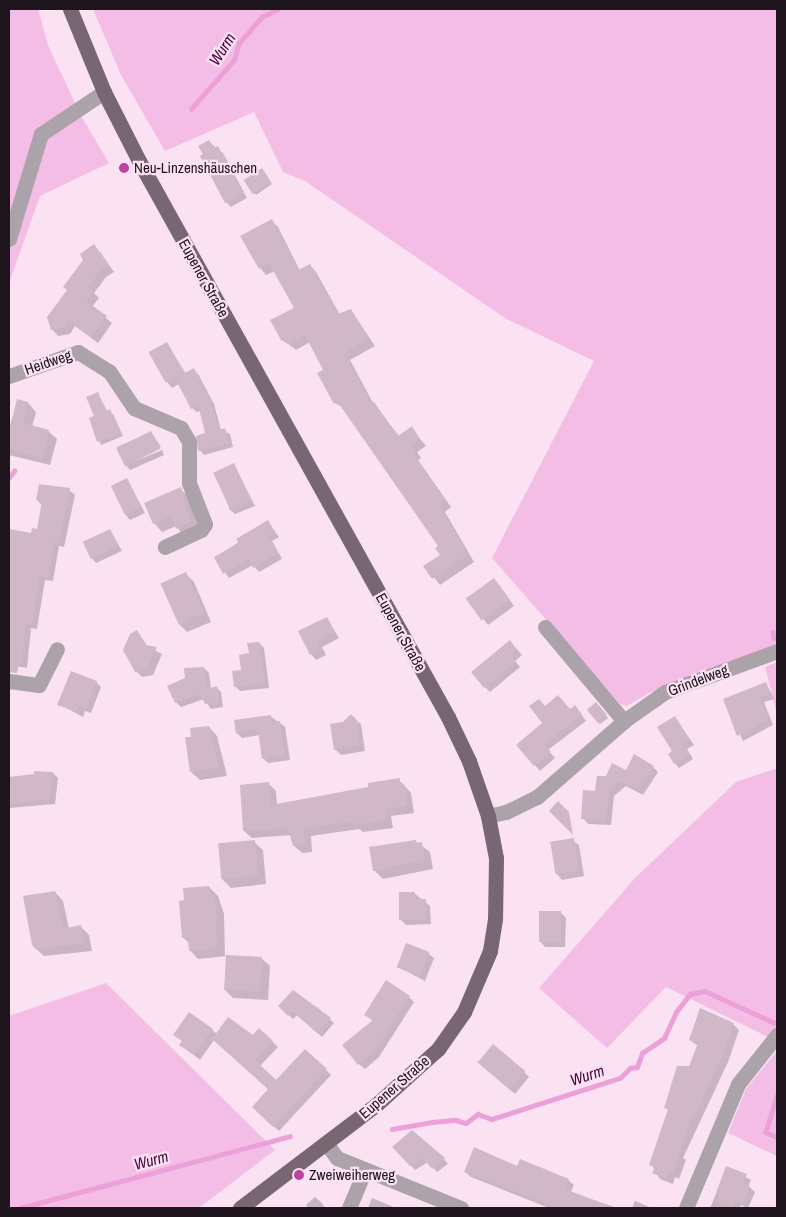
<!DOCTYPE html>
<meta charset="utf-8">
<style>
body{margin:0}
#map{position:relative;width:786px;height:1217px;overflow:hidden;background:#fae2f3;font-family:"Archivo Narrow",sans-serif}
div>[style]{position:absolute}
.green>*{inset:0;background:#f4bde5}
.shadow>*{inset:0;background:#0003}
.stream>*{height:4.5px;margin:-2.25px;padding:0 2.25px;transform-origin:2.25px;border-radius:2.25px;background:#eca0d8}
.building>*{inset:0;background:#d0b8c9;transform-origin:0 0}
.street>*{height:15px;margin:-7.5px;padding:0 7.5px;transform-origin:7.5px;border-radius:7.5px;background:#aca2a9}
.primary>*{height:15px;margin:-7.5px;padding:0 7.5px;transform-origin:7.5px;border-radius:7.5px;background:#786673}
.dots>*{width:14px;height:14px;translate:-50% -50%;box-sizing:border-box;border:2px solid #fae2f3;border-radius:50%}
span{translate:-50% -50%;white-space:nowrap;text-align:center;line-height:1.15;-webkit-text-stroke:4.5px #fae2f3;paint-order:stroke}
.poi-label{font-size:15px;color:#1d151b}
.left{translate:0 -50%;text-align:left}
.street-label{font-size:15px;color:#1d151b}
.water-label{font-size:16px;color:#4b0840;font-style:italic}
.frame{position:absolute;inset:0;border:10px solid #1d151b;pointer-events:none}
</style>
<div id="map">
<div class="green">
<div style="clip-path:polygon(9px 9px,38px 9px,48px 45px,81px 116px,109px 163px,40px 196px,9px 283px)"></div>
<div style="clip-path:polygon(93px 9px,777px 9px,777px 644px,649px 693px,627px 706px,620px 704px,492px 558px,594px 361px,505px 318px,305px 181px,283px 172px,254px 112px,165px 151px,121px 75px)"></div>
<div style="clip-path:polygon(777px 662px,777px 714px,765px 667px)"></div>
<div style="clip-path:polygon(777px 768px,777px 1026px,768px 1037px,666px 987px,607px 1048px,539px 988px,636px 877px,736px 782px)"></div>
<div style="clip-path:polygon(106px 983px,275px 1150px,199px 1208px,9px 1208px,9px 1016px)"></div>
<div style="clip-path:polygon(777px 1051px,777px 1156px,728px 1133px,746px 1089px)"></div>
</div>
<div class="shadow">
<div style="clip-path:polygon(209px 142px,223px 153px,247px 198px,231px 207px,226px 202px)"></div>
<div style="clip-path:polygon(264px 172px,272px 184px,256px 195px,246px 180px)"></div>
<div style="clip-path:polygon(271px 220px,278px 227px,300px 271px,310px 265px,316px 272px,340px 315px,351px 310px,375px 346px,350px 360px,373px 403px,399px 436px,411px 428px,426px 446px,417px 452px,421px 458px,418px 460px,451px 507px,445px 512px,474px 562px,440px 585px,425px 566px,442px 555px,439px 546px,344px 408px,335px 403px,325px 370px,310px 342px,296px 350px,282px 339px,296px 308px,275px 271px,266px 275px,260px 268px)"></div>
<div style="clip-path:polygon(100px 252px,114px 272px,106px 277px,94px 293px,99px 298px,92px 307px,112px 323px,98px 343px,75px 326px,70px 334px,58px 336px,52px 329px,68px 291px,84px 260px)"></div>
<div style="clip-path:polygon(167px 344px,186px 374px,193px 370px,198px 374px,214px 404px,221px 430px,230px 434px,233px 447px,204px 455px,200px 450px,207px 434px,200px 411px,197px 412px,192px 408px,179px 384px,172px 388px,167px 382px)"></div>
<div style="clip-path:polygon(98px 394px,107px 411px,113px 414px,123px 436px,101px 445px,90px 418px,95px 416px)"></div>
<div style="clip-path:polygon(18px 401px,28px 403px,36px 412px,32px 427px,48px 431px,57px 439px,50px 465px,9px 455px,9px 428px)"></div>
<div style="clip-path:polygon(151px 432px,161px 447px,125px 465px,117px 447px)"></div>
<div style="clip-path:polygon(162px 450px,164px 455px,130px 470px,126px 465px)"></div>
<div style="clip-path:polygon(234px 465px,255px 506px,235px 514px,229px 509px)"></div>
<div style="clip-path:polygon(127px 479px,145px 513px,130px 520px,125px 514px)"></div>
<div style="clip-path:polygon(180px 489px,189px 497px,199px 531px,185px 537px,176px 526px,162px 532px,154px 523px)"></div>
<div style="clip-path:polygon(69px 490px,75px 495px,64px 547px,59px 546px,53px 581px,45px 580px,37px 629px,31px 628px,27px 668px,9px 665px,9px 530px,32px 535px,38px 530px,43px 506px,37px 500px)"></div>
<div style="clip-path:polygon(268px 522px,279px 537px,272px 541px,282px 559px,259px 572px,253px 565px,229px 578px,215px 558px)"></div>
<div style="clip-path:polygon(110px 530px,122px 551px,96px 563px,91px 557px)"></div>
<div style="clip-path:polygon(186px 574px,194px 582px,211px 622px,187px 632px,179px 624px,162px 584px)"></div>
<div style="clip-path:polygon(499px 585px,514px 606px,488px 625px,468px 599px)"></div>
<div style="clip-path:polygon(327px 618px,339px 638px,322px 647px,326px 655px,316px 660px,311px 654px)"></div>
<div style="clip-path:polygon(137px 631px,148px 647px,162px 654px,153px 675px,142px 677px,136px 671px)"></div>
<div style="clip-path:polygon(259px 643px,264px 648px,269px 688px,240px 691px,235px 686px)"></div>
<div style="clip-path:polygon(515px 647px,522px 655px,515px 661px,520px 667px,490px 692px,485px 687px)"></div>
<div style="clip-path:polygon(204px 668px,209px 673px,211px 689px,217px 688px,221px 692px,223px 707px,211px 709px,204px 699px,181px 707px,176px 702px,186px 679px)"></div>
<div style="clip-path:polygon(96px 682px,101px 687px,91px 713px,85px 711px,83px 717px,59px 704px)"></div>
<div style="clip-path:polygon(766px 683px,774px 699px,764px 702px,773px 725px,743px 741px,724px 700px)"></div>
<div style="clip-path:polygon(596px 704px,608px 718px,600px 724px,598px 722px)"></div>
<div style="clip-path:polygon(546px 707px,580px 712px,586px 721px,548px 750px,555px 758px,540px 771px,518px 745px,544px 723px)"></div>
<div style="clip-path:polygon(270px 716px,285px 727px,290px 760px,268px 763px,263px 758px,260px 735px,242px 738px,237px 733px)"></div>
<div style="clip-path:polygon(348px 716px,361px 724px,365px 751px,341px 755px,335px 749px)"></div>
<div style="clip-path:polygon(675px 718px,694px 745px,687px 749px,693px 759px,679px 768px,675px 763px,673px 751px)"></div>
<div style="clip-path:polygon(209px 727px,217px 736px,227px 776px,200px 780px,191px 772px)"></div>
<div style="clip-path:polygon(653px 767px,658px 772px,643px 795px,626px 786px,614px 796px,611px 825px,588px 824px,583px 818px,607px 778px)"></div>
<div style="clip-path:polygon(53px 773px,58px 778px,55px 804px,9px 808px,9px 778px)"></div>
<div style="clip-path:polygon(399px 780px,411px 793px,414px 813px,391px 816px,393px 828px,363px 832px,359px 829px,311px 836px,312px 852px,302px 853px,294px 846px,291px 835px,252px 838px,244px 831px,269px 784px,276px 791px,277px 805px,370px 788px)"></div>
<div style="clip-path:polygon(415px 841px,430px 852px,433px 869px,383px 879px,374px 870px)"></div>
<div style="clip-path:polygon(573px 841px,579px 845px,584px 876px,562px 880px,557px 874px)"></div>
<div style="clip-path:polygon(254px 842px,263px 850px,266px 884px,231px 888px,222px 879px)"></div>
<div style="clip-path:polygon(209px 887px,218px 896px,224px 914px,225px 956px,261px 958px,270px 966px,268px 1000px,233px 998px,225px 990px,227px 956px,198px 959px,190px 950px,189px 943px,184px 938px)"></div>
<div style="clip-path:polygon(55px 892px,63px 901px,69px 929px,81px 927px,89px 935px,92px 951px,44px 956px,35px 948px)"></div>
<div style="clip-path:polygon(414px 893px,430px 906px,431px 924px,406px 925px,400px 919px)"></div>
<div style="clip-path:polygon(560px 912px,566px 918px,565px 947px,545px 947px,540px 941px)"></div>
<div style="clip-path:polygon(428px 953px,434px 958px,425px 981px,398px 967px)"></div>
<div style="clip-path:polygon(409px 997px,414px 1002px,379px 1057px,365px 1069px,359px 1064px,373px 1021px,365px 1014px)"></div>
<div style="clip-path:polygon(279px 1006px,317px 1007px,334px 1023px,322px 1037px,297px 1015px,293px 1019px)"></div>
<div style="clip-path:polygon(733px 1024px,739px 1030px,728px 1062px,683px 1158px,686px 1160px,679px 1179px,675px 1177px,673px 1184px,660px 1179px,651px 1164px,669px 1111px,665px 1107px,690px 1067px,698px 1046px,690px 1040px)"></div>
<div style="clip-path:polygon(259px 1029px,278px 1047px,260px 1066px,276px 1082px,326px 1070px,331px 1075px,279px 1131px,258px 1112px,269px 1090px,214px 1040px,200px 1060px,181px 1045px,183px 1042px,175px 1035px,212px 1030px,217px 1034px,253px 1036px)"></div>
<div style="clip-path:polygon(485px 1068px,524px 1072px,529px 1077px,515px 1094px)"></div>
<div style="clip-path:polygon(412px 1132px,444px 1159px,448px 1164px,437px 1172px,428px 1162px,415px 1170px,394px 1147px)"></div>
<div style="clip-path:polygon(518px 1168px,568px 1180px,574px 1185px,571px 1192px,617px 1208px,549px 1208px,471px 1177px,465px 1172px)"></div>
<div style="clip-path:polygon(727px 1168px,751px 1180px,748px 1186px,755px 1192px,748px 1208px,741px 1205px,740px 1208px,710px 1208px)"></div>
<div style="clip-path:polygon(315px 1197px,321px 1202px,325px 1208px,308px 1208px,306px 1205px)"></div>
<div style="clip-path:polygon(372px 1198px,396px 1208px,368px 1208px)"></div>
<div style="clip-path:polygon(635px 1201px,652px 1208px,632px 1208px)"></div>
</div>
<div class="stream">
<div style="left:191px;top:109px;width:65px;rotate:-48.7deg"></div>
<div style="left:234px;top:60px;width:18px;rotate:-74deg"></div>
<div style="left:239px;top:43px;width:35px;rotate:-49deg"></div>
<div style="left:262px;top:17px;width:18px;rotate:-27deg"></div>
<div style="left:9px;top:478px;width:9px;rotate:-54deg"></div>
<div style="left:773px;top:632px;width:6px;rotate:81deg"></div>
<div style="left:777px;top:1096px;width:38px;rotate:107deg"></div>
<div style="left:766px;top:1132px;width:12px;rotate:24deg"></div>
<div style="left:392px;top:1129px;width:41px;rotate:-9.9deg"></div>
<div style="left:432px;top:1122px;width:24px;rotate:-5deg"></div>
<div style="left:456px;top:1120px;width:10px;rotate:17deg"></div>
<div style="left:466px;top:1123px;width:15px;rotate:-37deg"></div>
<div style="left:478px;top:1114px;width:15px;rotate:20deg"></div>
<div style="left:492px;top:1119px;width:134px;rotate:-17.8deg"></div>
<div style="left:620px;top:1078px;width:14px;rotate:-45deg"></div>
<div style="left:630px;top:1068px;width:7px;rotate:-8deg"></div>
<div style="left:637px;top:1067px;width:15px;rotate:-70deg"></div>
<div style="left:642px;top:1053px;width:27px;rotate:-34deg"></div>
<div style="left:664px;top:1038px;width:29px;rotate:-65deg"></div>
<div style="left:676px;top:1012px;width:23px;rotate:-52deg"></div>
<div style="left:690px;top:994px;width:15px;rotate:-11deg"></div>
<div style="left:705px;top:991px;width:79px;rotate:24.6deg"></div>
<div style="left:20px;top:1208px;width:279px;rotate:-14.9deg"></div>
</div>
<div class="building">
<div style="clip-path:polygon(209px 140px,214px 148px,218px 146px,243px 193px,225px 203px,200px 156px,203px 154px,198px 146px)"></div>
<div style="left:262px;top:168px;width:17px;height:22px;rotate:57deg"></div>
<div style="clip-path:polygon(272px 219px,298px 270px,310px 264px,338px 314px,351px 309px,369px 339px,344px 353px,371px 403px,374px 402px,398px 436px,412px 426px,420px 439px,411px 445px,415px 451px,412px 453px,446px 500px,439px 504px,468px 555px,432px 579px,423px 566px,440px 555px,435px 548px,438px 546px,337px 401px,334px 404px,317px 373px,323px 370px,305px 335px,288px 344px,281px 340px,270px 320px,294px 308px,269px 263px,259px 269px,240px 236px)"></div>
<div style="clip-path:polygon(94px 244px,109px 265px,100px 271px,88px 287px,93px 291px,86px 301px,107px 316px,91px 337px,68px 320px,63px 328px,51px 330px,47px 317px,67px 290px,63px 287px,83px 260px,80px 254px)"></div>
<div style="left:167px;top:342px;width:35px;height:21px;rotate:61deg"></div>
<div style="clip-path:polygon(194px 368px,210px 398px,219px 430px,225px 428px,230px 443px,198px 451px,196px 436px,205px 433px,198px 405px,191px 409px,175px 378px)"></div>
<div style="clip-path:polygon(98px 392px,106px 411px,110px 409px,120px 433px,97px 442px,89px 418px,94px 416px,86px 397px)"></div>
<div style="clip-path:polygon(17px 399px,28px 402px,23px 423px,49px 430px,42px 458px,9px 449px,9px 431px)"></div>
<div style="left:151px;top:431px;width:20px;height:39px;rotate:63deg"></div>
<div style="left:234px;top:463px;width:41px;height:23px;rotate:65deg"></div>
<div style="left:127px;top:478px;width:32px;height:18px;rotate:64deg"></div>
<div style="clip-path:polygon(39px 484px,70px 488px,59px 543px,54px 542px,48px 577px,40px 575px,32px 624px,26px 623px,22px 664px,19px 663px,17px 673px,9px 672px,9px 529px,31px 533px,32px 528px,37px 529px,42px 501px,36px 500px)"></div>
<div style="clip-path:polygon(181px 487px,191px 522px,176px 529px,171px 516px,153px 524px,144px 503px)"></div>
<div style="clip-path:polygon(268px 520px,275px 532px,268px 536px,278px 553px,253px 568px,248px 559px,223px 574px,214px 557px,239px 543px,236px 539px)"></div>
<div style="left:110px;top:529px;width:19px;height:30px;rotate:65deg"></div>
<div style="left:186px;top:572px;width:45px;height:28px;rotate:66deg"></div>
<div style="left:494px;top:578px;width:27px;height:35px;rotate:54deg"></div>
<div style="clip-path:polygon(327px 617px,335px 632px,317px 641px,321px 649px,310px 655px,298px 631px)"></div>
<div style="clip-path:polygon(137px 630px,146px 645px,157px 647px,147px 669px,135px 672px,123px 650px,130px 634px)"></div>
<div style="clip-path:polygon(510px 640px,517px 650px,511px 655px,516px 662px,484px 688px,471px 672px)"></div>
<div style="clip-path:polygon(259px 642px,265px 683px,234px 687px,232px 671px,241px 670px,239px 655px,249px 653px,247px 643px)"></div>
<div style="clip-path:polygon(204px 667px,207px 689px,217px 686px,219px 703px,205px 704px,201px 694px,175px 703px,167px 686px,185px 678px,184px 668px)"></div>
<div style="clip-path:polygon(71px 671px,97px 681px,86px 709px,79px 706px,77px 712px,57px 705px)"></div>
<div style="clip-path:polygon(766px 682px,770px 694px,760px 697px,769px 720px,737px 736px,723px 699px)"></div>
<div style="clip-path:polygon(558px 695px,570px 709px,575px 705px,582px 715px,544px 744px,551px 752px,534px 766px,516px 745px,542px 723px,529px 706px,539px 699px,545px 706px)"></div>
<div style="left:596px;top:702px;width:17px;height:12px;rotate:50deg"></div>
<div style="clip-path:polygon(351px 714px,357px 720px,360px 746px,334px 750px,330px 724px,343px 722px)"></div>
<div style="clip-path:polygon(271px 715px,272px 722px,280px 721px,285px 755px,262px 759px,258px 730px,236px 734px,234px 720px)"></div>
<div style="clip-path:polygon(675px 716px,690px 740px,683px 744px,690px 754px,674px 764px,668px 754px,672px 751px,657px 727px)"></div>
<div style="clip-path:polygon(209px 726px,219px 768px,190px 772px,185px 737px,191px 737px,190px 728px)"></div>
<div style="clip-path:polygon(634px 754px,654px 766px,646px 781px,643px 779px,638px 790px,620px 781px,609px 791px,606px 820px,581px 819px,583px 790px,595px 791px,597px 776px,606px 776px,612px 763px,626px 770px)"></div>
<div style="clip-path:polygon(34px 771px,53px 772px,50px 799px,9px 804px,9px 777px,34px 774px)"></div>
<div style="clip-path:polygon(400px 778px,400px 784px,404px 784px,407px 806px,385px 809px,386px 820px,354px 825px,353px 821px,304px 829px,305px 844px,293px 846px,288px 828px,243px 831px,240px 785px,269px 782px,271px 805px,368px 787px,368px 783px)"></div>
<div style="clip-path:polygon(558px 801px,569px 812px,573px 835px,549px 811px)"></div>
<div style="left:574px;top:838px;width:33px;height:24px;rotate:81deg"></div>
<div style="left:255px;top:840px;width:36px;height:37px;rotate:85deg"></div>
<div style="clip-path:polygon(416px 840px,416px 843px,422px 842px,425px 860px,373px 871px,369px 847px)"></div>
<div style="clip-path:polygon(209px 886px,216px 905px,217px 948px,189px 951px,188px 938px,182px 938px,179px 901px,184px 900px,183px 888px)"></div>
<div style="clip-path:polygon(55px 891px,63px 929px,81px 925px,84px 943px,37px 950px,32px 945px,23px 896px)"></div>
<div style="clip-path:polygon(399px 892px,415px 892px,415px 899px,426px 899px,426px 920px,399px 920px)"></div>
<div style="left:539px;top:911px;width:22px;height:31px"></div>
<div style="left:406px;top:943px;width:25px;height:26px;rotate:21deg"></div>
<div style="left:226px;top:955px;width:36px;height:35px;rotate:3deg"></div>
<div style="clip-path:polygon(386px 980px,410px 996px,374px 1052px,358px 1065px,342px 1045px,373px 1020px,364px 1015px)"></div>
<div style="clip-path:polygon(293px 990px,331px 1018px,317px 1033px,292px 1011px,288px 1016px,278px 1006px)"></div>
<div style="clip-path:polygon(700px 1008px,734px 1023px,722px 1056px,693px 1119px,691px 1118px,673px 1174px,669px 1172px,667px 1179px,652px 1173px,655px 1167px,649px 1165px,668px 1109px,664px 1108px,677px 1066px,689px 1066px,698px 1043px,689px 1040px)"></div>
<div style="clip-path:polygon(189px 1012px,213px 1029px,194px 1055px,179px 1045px,182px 1041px,173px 1035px)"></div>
<div style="clip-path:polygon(228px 1017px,253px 1035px,259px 1028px,273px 1041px,255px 1060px,276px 1080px,305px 1049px,327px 1069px,273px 1127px,252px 1107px,268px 1089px,212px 1039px)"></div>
<div style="left:493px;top:1044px;width:42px;height:24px;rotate:40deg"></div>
<div style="clip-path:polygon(412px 1130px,445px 1158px,432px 1169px,423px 1158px,410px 1166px,392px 1147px)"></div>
<div style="clip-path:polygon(474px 1147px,517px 1166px,520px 1159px,569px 1179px,565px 1189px,614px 1208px,558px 1208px,464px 1172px)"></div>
<div style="clip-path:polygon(726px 1166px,747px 1174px,743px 1183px,750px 1186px,743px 1204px,736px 1201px,733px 1208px,716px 1201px,719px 1194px,716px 1193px)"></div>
</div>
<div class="street">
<div style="left:9px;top:239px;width:110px;rotate:-73.1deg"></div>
<div style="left:41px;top:134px;width:76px;rotate:-33.7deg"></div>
<div style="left:9px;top:376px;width:73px;rotate:-19.2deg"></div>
<div style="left:78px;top:352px;width:36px;rotate:32deg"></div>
<div style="left:109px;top:371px;width:45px;rotate:56deg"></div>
<div style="left:134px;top:408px;width:51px;rotate:23.1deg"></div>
<div style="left:181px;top:428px;width:16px;rotate:60deg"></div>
<div style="left:189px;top:442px;width:41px;rotate:90deg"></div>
<div style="left:189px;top:483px;width:44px;rotate:68.7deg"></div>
<div style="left:205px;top:524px;width:7px;rotate:124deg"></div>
<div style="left:201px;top:530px;width:40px;rotate:155deg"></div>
<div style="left:545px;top:627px;width:123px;rotate:50deg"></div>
<div style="left:9px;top:681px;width:30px;rotate:8deg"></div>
<div style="left:39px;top:685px;width:40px;rotate:-63.4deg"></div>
<div style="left:488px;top:816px;width:18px;rotate:-13deg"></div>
<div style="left:506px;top:812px;width:34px;rotate:-26deg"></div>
<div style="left:537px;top:797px;width:116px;rotate:-41.1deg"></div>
<div style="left:624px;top:721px;width:50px;rotate:-35.3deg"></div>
<div style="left:665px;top:692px;width:119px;rotate:-20.1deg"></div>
<div style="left:326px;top:1143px;width:19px;rotate:54deg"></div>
<div style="left:337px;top:1158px;width:134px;rotate:22deg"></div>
<div style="left:349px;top:1208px;width:41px;rotate:-67.2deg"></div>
<div style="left:686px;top:1208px;width:134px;rotate:-67.2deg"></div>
<div style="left:738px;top:1084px;width:63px;rotate:-51.5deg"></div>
</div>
<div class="primary">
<div style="left:70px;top:9px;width:90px;rotate:67.7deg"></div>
<div style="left:104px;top:92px;width:77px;rotate:63.1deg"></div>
<div style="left:139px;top:161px;width:636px;rotate:60.94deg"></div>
<div style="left:448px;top:717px;width:49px;rotate:64.5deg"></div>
<div style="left:469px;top:761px;width:58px;rotate:70.9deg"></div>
<div style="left:488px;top:816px;width:43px;rotate:79.2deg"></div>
<div style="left:496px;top:858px;width:61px;rotate:90.9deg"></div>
<div style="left:495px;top:919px;width:32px;rotate:99deg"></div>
<div style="left:490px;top:951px;width:66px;rotate:113.1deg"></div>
<div style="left:464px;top:1012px;width:45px;rotate:125.1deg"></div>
<div style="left:438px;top:1049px;width:82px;rotate:138deg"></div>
<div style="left:377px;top:1104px;width:172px;rotate:142.8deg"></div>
</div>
<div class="dots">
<div style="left:124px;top:168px;background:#b846a1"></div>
<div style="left:299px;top:1175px;background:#b846a1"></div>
</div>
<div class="poi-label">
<span class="left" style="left:134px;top:168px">Neu-Linzenshäuschen</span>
<span class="left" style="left:309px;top:1175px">Zweiweiherweg</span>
</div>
<div class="street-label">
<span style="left:204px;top:278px;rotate:61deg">Eupener Straße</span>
<span style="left:48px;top:362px;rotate:-19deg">Heidweg</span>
<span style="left:401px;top:632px;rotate:61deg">Eupener Straße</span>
<span style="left:698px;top:680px;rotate:-21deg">Grindelweg</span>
<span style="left:394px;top:1087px;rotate:-41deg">Eupener Straße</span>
</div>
<div class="water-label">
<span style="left:222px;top:49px;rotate:-57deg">Wurm</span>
<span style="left:587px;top:1075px;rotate:-18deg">Wurm</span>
<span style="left:151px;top:1160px;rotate:-15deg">Wurm</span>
</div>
<div class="frame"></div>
</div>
